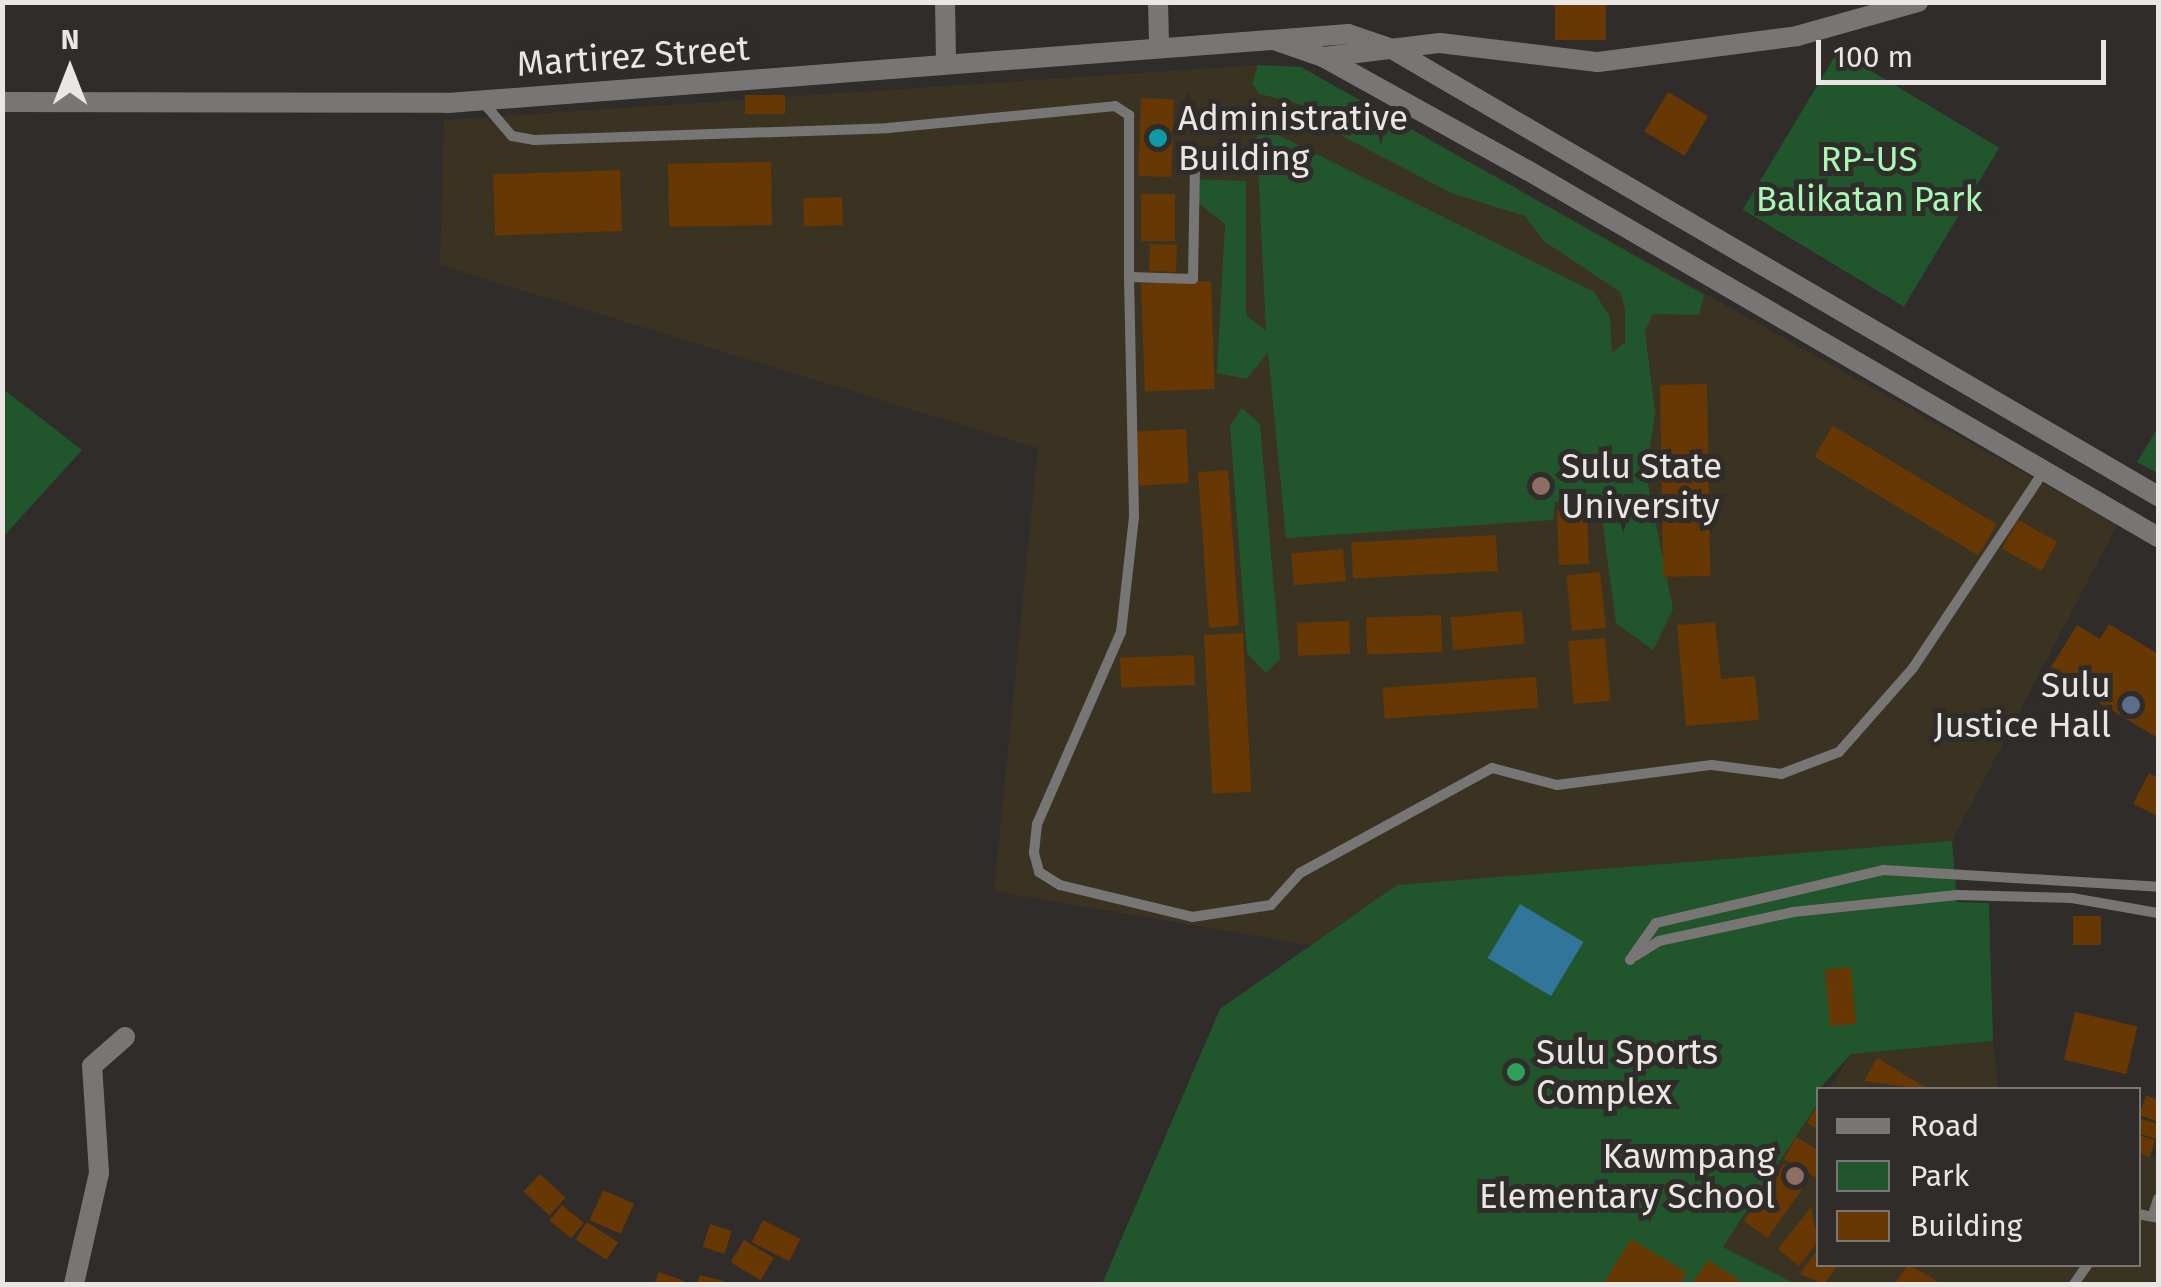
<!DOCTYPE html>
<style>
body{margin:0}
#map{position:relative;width:2161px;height:1287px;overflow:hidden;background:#302c29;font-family:"Fira Sans",sans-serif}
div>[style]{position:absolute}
.education>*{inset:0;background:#3b3322}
.green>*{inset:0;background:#21562d;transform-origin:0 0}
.water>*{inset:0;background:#31759b;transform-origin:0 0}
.building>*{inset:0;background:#673704;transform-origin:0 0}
.service>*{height:10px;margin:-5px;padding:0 5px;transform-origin:5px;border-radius:5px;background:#787675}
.minor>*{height:20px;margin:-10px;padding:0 10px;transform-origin:10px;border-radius:10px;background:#787675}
.dots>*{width:28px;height:28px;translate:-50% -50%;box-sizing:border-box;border:5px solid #302c29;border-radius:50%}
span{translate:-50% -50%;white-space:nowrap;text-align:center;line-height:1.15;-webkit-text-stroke:10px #302c29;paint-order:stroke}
.street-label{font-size:35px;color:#e9e6e4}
.poi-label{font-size:35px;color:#e9e6e4}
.left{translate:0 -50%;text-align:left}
.right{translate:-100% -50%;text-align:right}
.park-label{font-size:35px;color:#a8f8b5}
.frame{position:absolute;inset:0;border:5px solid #e9e6e4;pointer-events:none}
.legend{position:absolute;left:1816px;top:1087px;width:325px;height:180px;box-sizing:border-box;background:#302c29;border:2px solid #7a7674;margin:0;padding:12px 18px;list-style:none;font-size:30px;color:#e9e6e4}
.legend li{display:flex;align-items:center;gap:20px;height:50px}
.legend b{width:50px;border:2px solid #7a7674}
.north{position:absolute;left:20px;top:20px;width:100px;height:100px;-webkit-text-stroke:8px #302c29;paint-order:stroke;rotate:0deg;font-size:28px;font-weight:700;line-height:40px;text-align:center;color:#e9e6e4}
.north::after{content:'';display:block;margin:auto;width:35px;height:45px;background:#e9e6e4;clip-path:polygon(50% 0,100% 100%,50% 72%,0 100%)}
.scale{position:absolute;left:1816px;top:40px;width:290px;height:45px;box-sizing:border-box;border:5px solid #e9e6e4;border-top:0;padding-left:12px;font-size:30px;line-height:35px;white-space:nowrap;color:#e9e6e4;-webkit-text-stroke:8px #302c29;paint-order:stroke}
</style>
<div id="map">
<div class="education">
<div style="clip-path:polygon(1258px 65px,1301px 67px,2117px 525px,1952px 841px,1397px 885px,1314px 946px,994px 891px,1038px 448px,440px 265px,444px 120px)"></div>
<div style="clip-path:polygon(1993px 1041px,1998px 1089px,1828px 1090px,1851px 1054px)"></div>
<div style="clip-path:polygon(1818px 1103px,1818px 1264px,2138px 1264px,2139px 1150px,2158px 1160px,2158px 1284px,1795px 1284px,1723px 1248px)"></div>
</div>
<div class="green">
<div style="left:1838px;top:51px;width:188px;height:185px;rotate:31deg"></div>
<div style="clip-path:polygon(1258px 65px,1301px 67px,1704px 295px,1699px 315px,1653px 314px,1645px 331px,1655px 413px,1646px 474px,1673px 609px,1653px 650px,1616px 623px,1599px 496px,1555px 502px,1553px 520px,1286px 538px,1268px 352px,1247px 379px,1217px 373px,1225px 224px,1192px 198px,1192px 179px,1246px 181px,1246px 315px,1266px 331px,1256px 124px,1594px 292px,1610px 317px,1612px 353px,1625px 342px,1625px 308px,1620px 292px,1544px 241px,1525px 216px,1451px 193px,1329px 129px,1307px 106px,1260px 94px,1252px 84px)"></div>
<div style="clip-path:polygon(3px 389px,82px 450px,3px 537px,2px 537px)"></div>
<div style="clip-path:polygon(1242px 408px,1260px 424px,1280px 659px,1266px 673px,1247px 653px,1230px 425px)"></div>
<div style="clip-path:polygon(2158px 428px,2158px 473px,2137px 462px)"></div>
<div style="clip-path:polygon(1952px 841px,1957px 902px,1989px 903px,1993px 1041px,1851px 1054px,1818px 1090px,1818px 1103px,1723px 1247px,1795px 1284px,1102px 1284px,1220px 1009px,1397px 885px)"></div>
</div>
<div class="water">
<div style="left:1520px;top:904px;width:74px;height:63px;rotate:31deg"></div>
</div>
<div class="building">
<div style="left:1555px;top:2px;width:51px;height:38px"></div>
<div style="left:1668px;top:92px;width:47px;height:46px;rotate:31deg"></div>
<div style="left:785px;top:95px;width:19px;height:40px;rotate:90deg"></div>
<div style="left:1141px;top:98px;width:33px;height:78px;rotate:2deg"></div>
<div style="left:771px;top:162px;width:63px;height:103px;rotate:89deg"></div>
<div style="left:620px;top:170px;width:61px;height:127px;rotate:88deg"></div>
<div style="left:1141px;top:194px;width:34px;height:47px"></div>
<div style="left:842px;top:197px;width:28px;height:39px;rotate:88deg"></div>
<div style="left:1150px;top:244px;width:27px;height:27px;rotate:2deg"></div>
<div style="left:1211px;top:281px;width:108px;height:70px;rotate:88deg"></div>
<div style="left:1707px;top:384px;width:192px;height:47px;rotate:89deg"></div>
<div style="left:1833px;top:426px;width:191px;height:36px;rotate:31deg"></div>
<div style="left:1186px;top:429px;width:54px;height:52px;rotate:87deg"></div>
<div style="left:1228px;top:470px;width:156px;height:30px;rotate:86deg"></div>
<div style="left:1587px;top:509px;width:55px;height:30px;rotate:88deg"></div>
<div style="left:2018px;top:520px;width:45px;height:33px;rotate:29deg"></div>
<div style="left:1496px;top:535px;width:36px;height:145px;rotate:87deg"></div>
<div style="left:1343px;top:549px;width:32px;height:52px;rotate:85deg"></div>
<div style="left:1600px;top:572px;width:56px;height:34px;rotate:84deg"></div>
<div style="left:1522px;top:611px;width:33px;height:72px;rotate:85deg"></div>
<div style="left:1441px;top:615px;width:37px;height:75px;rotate:88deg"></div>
<div style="left:1349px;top:621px;width:33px;height:52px;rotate:88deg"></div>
<div style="clip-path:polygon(1715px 622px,1721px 679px,1755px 676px,1759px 720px,1686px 726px,1677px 625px)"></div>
<div style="clip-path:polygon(2109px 624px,2158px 654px,2158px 738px,2048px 672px,2077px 625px,2100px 639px)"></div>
<div style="left:1243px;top:633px;width:159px;height:39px;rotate:87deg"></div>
<div style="left:1605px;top:638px;width:63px;height:37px;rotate:85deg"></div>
<div style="left:1194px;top:655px;width:30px;height:74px;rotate:88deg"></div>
<div style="left:1536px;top:677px;width:31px;height:154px;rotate:86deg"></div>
<div style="clip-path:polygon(2149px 773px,2158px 778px,2158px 816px,2133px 804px)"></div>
<div style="left:2073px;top:916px;width:28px;height:29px"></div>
<div style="left:1851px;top:967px;width:57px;height:26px;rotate:85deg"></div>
<div style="left:2075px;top:1012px;width:64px;height:49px;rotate:13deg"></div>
<div style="clip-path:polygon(1877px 1058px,1930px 1090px,1864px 1081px)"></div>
<div style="clip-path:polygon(2146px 1095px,2158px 1100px,2158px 1122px,2139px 1115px)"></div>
<div style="clip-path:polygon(1818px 1104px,1818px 1130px,1807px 1123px)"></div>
<div style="clip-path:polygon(2138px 1118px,2158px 1124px,2158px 1140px,2138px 1133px)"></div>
<div style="clip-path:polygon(2138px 1135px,2155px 1140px,2150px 1157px,2138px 1153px)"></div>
<div style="clip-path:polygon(1796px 1137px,1818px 1150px,1818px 1179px,1784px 1159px)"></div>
<div style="left:1784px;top:1164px;width:29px;height:70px;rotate:35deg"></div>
<div style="left:540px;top:1174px;width:35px;height:24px;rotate:43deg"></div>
<div style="left:603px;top:1190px;width:34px;height:33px;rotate:24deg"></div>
<div style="left:562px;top:1205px;width:28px;height:20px;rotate:39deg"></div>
<div style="clip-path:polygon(1811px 1207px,1818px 1241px,1799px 1266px,1778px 1249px)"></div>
<div style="left:763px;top:1220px;width:42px;height:25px;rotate:27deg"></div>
<div style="left:587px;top:1222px;width:37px;height:21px;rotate:33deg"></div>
<div style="left:710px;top:1224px;width:23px;height:24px;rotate:18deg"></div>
<div style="clip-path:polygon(1631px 1239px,1687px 1273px,1680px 1284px,1603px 1284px)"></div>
<div style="left:744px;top:1240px;width:35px;height:26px;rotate:31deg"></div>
<div style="clip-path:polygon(1818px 1249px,1818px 1264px,1839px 1264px,1824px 1284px,1800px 1274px)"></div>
<div style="clip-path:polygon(1708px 1260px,1745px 1284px,1692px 1284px)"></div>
<div style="clip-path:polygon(1908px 1264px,1942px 1284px,1895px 1284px)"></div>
<div style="clip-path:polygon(659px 1272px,684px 1281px,683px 1284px,654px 1284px)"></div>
<div style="clip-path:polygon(700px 1275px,724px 1281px,723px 1284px,697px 1284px)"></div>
</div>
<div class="service">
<div style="left:482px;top:101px;width:46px;rotate:49.4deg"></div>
<div style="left:512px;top:136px;width:22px;rotate:10deg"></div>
<div style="left:534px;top:140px;width:354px;rotate:-1.9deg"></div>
<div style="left:888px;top:128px;width:228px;rotate:-5.5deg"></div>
<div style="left:1115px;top:106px;width:17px;rotate:33deg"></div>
<div style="left:1129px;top:115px;width:162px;rotate:90deg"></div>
<div style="left:1129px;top:277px;width:64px;rotate:1.8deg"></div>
<div style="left:1193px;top:279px;width:111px;rotate:-89deg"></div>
<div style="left:1129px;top:277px;width:240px;rotate:88.8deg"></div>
<div style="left:1134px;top:517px;width:116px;rotate:96.4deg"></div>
<div style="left:1121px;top:632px;width:210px;rotate:113.6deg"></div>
<div style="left:1037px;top:824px;width:29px;rotate:96deg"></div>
<div style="left:1034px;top:853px;width:20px;rotate:75deg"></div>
<div style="left:1039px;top:872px;width:25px;rotate:32deg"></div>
<div style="left:1060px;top:885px;width:136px;rotate:13.6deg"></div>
<div style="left:1192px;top:917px;width:80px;rotate:-8.6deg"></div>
<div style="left:1271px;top:905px;width:43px;rotate:-47.8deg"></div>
<div style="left:1300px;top:873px;width:219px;rotate:-28.7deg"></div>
<div style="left:1492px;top:768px;width:67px;rotate:14.7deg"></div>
<div style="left:1557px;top:785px;width:156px;rotate:-7.4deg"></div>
<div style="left:1712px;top:765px;width:70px;rotate:7.4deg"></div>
<div style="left:1781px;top:774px;width:62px;rotate:-20.8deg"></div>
<div style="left:1839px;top:752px;width:112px;rotate:-48.6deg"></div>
<div style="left:1913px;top:668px;width:237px;rotate:-56.4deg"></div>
<div style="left:1635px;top:956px;width:28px;rotate:-32deg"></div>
<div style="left:1659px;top:941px;width:137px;rotate:-12.2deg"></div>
<div style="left:1793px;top:912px;width:165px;rotate:-5.9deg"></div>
<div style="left:1957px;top:895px;width:115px;rotate:1.5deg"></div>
<div style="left:2072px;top:898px;width:87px;rotate:9.9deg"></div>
<div style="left:1630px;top:960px;width:45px;rotate:-54.9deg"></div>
<div style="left:1656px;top:923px;width:233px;rotate:-13.1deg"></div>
<div style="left:1883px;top:870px;width:276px;rotate:3.5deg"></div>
<div style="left:2138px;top:1214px;width:20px;rotate:11deg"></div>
<div style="left:2153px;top:1215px;width:17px;rotate:-73deg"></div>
<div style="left:2074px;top:1284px;width:24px;rotate:-55deg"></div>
</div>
<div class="minor">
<div style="left:945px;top:2px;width:57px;rotate:89deg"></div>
<div style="left:1158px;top:2px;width:41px;rotate:88.6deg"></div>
<div style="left:1274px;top:40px;width:52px;rotate:19.1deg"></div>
<div style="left:1323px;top:57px;width:233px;rotate:29deg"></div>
<div style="left:1527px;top:170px;width:730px;rotate:30.18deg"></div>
<div style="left:1324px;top:57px;width:117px;rotate:-6.9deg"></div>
<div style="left:1440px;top:43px;width:159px;rotate:6.9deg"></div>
<div style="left:1598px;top:62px;width:201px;rotate:-7.4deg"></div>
<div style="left:1797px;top:36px;width:126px;rotate:-15.7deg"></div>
<div style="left:2px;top:102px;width:446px;rotate:0.1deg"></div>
<div style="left:448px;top:103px;width:903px;rotate:-4.38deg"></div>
<div style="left:1348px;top:34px;width:46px;rotate:18.8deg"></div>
<div style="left:1392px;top:49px;width:887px;rotate:30.27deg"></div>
<div style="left:74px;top:1284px;width:114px;rotate:-77.3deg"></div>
<div style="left:99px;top:1173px;width:107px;rotate:-93.7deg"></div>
<div style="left:92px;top:1066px;width:44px;rotate:-41.3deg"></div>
</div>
<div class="dots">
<div style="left:1158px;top:138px;background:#0f9aa8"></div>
<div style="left:1541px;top:486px;background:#8d6e63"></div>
<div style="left:2131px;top:705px;background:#5c6f8a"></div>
<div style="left:1516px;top:1072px;background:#2e9e5b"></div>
<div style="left:1795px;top:1176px;background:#8d6e63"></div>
</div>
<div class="street-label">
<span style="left:633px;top:56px;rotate:-4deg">Martirez Street</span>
</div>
<div class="poi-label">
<span class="left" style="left:1178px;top:138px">Administrative<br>Building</span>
<span class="left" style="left:1561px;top:486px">Sulu State<br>University</span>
<span class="right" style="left:2111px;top:705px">Sulu<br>Justice Hall</span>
<span class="left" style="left:1536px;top:1072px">Sulu Sports<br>Complex</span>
<span class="right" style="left:1775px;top:1176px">Kawmpang<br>Elementary School</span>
</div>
<div class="park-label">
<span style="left:1869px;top:179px">RP-US<br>Balikatan Park</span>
</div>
<div class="frame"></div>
<ul class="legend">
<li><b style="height:12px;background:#787675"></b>Road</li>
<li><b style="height:28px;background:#21562d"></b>Park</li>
<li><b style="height:28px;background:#673704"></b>Building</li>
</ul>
<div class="north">N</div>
<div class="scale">100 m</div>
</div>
